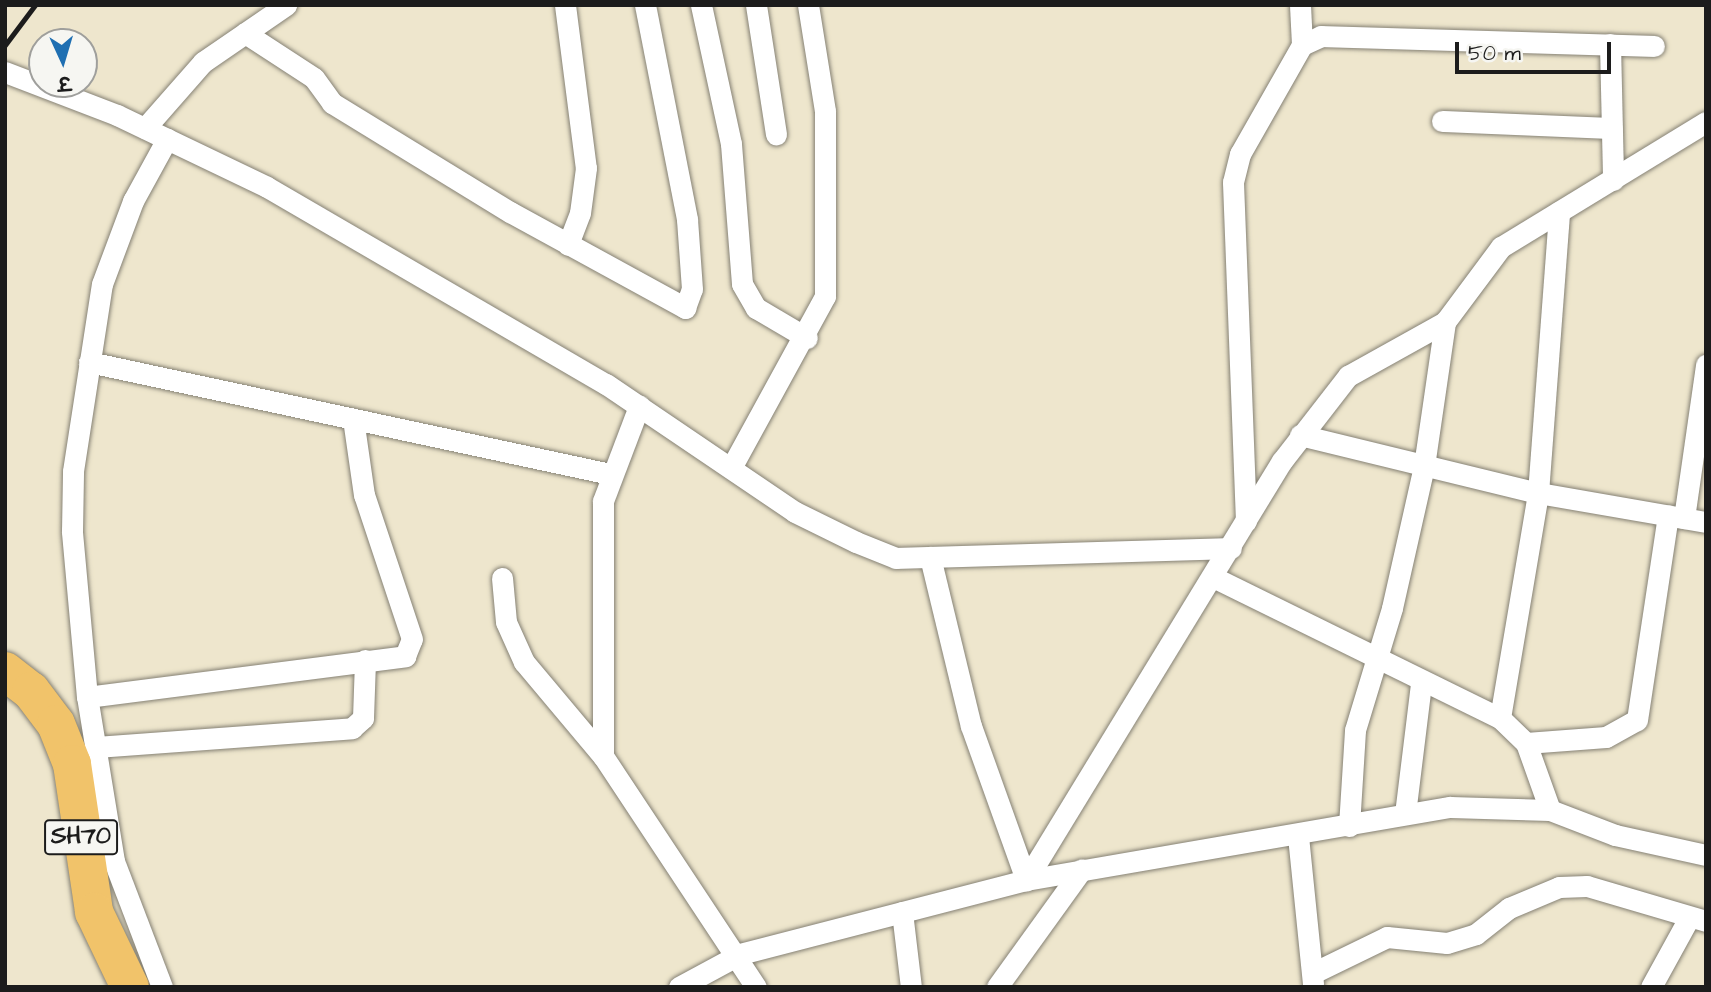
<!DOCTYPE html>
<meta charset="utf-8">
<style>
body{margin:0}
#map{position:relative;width:1711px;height:992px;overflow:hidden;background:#eee6cd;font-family:"Architects Daughter","Playpen Sans Deva",sans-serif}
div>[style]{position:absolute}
.roads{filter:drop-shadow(0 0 2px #858174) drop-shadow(0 0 2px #858174)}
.street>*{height:21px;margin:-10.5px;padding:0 10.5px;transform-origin:10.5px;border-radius:10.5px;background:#fff}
.highway>*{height:38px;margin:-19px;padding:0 19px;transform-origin:19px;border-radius:19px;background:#f1c36a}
.rail>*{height:5px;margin:-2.5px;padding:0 2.5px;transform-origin:2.5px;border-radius:2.5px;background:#1c1c1c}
span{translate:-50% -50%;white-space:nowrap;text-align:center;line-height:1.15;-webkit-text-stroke:7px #f6f6f2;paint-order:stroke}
.shield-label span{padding:2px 5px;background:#f6f6f2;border:2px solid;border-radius:5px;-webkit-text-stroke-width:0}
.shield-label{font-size:24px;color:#1c1c1c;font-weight:700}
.frame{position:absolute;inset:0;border:7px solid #1c1c1c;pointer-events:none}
.north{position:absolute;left:28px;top:28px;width:70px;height:70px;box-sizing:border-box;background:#f6f6f2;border:2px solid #9f9f9c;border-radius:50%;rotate:176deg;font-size:19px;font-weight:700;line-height:28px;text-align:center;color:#1c1c1c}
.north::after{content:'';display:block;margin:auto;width:24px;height:32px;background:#1f6fb2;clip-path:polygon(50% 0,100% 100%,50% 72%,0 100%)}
.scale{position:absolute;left:1455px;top:42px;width:156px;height:32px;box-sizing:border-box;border:4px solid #1c1c1c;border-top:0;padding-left:9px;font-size:21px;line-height:24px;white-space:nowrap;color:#1c1c1c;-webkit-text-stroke:5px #f6f6f2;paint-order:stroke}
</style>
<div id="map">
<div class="roads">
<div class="street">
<div style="left:565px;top:5px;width:164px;rotate:82.7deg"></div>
<div style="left:586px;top:168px;width:45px;rotate:97.6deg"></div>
<div style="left:580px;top:213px;width:34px;rotate:111deg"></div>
<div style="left:701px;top:5px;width:142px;rotate:77.8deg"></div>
<div style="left:731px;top:144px;width:140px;rotate:85.5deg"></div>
<div style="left:742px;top:284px;width:28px;rotate:60deg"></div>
<div style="left:756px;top:308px;width:59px;rotate:30.5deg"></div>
<div style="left:756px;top:5px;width:131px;rotate:81.2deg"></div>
<div style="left:1300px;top:5px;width:40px;rotate:87.1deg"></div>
<div style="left:245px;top:33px;width:82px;rotate:33.1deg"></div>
<div style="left:314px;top:78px;width:31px;rotate:54deg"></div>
<div style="left:332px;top:103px;width:209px;rotate:31.5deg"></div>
<div style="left:510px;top:212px;width:200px;rotate:28.7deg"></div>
<div style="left:685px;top:308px;width:20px;rotate:-70deg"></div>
<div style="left:692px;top:289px;width:70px;rotate:-94.1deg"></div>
<div style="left:687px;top:219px;width:218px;rotate:-101.1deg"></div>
<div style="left:1610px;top:44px;width:136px;rotate:88.7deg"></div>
<div style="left:5px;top:72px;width:120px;rotate:21deg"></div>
<div style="left:117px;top:115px;width:166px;rotate:25.6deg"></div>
<div style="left:267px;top:187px;width:392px;rotate:30.2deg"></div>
<div style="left:606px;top:384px;width:228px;rotate:34.1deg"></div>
<div style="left:795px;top:512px;width:68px;rotate:26.2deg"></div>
<div style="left:856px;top:542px;width:43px;rotate:21.8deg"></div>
<div style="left:896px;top:558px;width:335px;rotate:-1.7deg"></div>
<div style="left:1442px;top:121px;width:170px;rotate:2.4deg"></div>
<div style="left:145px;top:128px;width:88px;rotate:-48.7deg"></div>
<div style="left:203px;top:62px;width:101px;rotate:-34.5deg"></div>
<div style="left:89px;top:362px;width:533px;rotate:12.13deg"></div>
<div style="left:1300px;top:435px;width:245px;rotate:13.7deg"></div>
<div style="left:1538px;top:493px;width:170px;rotate:9.8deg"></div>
<div style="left:731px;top:468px;width:196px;rotate:-61.3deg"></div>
<div style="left:825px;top:296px;width:185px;rotate:-90deg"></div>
<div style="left:825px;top:111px;width:107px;rotate:-99.1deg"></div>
<div style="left:1684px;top:518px;width:155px;rotate:-81.8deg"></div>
<div style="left:1246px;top:521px;width:339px;rotate:-92.2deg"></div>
<div style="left:1233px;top:182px;width:29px;rotate:-76deg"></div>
<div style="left:1240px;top:154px;width:125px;rotate:-60.4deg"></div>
<div style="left:1302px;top:45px;width:21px;rotate:-25deg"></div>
<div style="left:1321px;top:36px;width:333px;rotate:1.7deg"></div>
<div style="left:930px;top:557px;width:174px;rotate:76.4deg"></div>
<div style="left:971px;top:726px;width:164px;rotate:70.3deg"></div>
<div style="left:1213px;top:577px;width:320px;rotate:26.2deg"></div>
<div style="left:1500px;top:718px;width:36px;rotate:44deg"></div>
<div style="left:1526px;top:743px;width:71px;rotate:70.3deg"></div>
<div style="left:502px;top:578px;width:44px;rotate:84.8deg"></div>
<div style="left:506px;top:622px;width:44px;rotate:65.8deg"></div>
<div style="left:524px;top:662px;width:123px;rotate:50deg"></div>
<div style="left:603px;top:756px;width:277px;rotate:56.5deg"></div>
<div style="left:87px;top:697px;width:321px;rotate:-7.3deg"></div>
<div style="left:405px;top:656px;width:18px;rotate:-68deg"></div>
<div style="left:412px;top:639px;width:152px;rotate:-108.4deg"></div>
<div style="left:364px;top:495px;width:77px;rotate:-98.2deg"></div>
<div style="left:1500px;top:718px;width:228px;rotate:-80.4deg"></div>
<div style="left:1538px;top:493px;width:282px;rotate:-85.7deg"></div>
<div style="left:1526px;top:743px;width:80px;rotate:-4.3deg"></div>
<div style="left:1606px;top:737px;width:35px;rotate:-29deg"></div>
<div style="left:1637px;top:720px;width:207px;rotate:-81.4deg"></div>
<div style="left:96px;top:747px;width:257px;rotate:-4.2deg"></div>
<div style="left:352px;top:728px;width:15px;rotate:-42deg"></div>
<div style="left:363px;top:718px;width:58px;rotate:-88deg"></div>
<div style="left:603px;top:756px;width:255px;rotate:-90deg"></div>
<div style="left:603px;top:501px;width:102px;rotate:-69.2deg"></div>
<div style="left:1405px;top:814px;width:131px;rotate:-83deg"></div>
<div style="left:1349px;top:826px;width:96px;rotate:-86.4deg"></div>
<div style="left:1355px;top:730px;width:127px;rotate:-73.1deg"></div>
<div style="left:1392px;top:608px;width:146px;rotate:-77.3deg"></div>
<div style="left:1424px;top:466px;width:146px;rotate:-81.7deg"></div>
<div style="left:1298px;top:836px;width:149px;rotate:84.2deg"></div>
<div style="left:1026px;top:880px;width:491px;rotate:-58.6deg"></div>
<div style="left:1282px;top:461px;width:108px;rotate:-52.2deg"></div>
<div style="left:1348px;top:376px;width:111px;rotate:-29.1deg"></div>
<div style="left:1445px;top:322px;width:94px;rotate:-53.3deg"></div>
<div style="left:1501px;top:247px;width:240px;rotate:-31.4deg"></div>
<div style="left:902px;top:912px;width:76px;rotate:83.2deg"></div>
<div style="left:1315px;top:972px;width:80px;rotate:-25.9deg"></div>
<div style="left:1387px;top:937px;width:60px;rotate:5.7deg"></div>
<div style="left:1447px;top:943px;width:30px;rotate:-17deg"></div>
<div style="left:1476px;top:934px;width:42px;rotate:-38.2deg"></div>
<div style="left:1509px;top:908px;width:54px;rotate:-22.8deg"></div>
<div style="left:1559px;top:887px;width:28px;rotate:-2deg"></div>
<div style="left:1587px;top:886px;width:124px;rotate:16.4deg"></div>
<div style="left:162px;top:987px;width:135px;rotate:-110.9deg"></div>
<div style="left:114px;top:861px;width:166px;rotate:-99.3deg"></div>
<div style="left:87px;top:697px;width:167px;rotate:-95.2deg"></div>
<div style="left:72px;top:531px;width:60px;rotate:-89deg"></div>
<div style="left:73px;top:471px;width:189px;rotate:-81.2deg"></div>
<div style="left:102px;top:284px;width:89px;rotate:-69.5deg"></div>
<div style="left:133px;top:201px;width:71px;rotate:-61.3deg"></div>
<div style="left:679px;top:987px;width:69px;rotate:-28.4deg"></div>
<div style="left:740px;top:954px;width:295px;rotate:-14.5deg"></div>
<div style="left:1026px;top:880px;width:430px;rotate:-9.8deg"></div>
<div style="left:1450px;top:807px;width:100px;rotate:1.7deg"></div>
<div style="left:1550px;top:810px;width:70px;rotate:21deg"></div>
<div style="left:1615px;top:835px;width:93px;rotate:12.4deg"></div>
<div style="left:997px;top:987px;width:145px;rotate:-54.2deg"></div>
<div style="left:1651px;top:987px;width:79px;rotate:-61.2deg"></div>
</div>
<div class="highway">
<div style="left:5px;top:671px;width:33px;rotate:38deg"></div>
<div style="left:31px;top:691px;width:41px;rotate:52.9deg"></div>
<div style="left:56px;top:724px;width:43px;rotate:68.2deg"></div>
<div style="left:72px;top:764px;width:150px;rotate:81.5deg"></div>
<div style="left:94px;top:912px;width:83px;rotate:64.4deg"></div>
</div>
</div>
<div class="rail">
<div style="left:5px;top:45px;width:50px;rotate:-53.1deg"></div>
</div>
<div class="shield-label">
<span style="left:81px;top:837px">SH70</span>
</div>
<div class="frame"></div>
<div class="north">उ</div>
<div class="scale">50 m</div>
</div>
